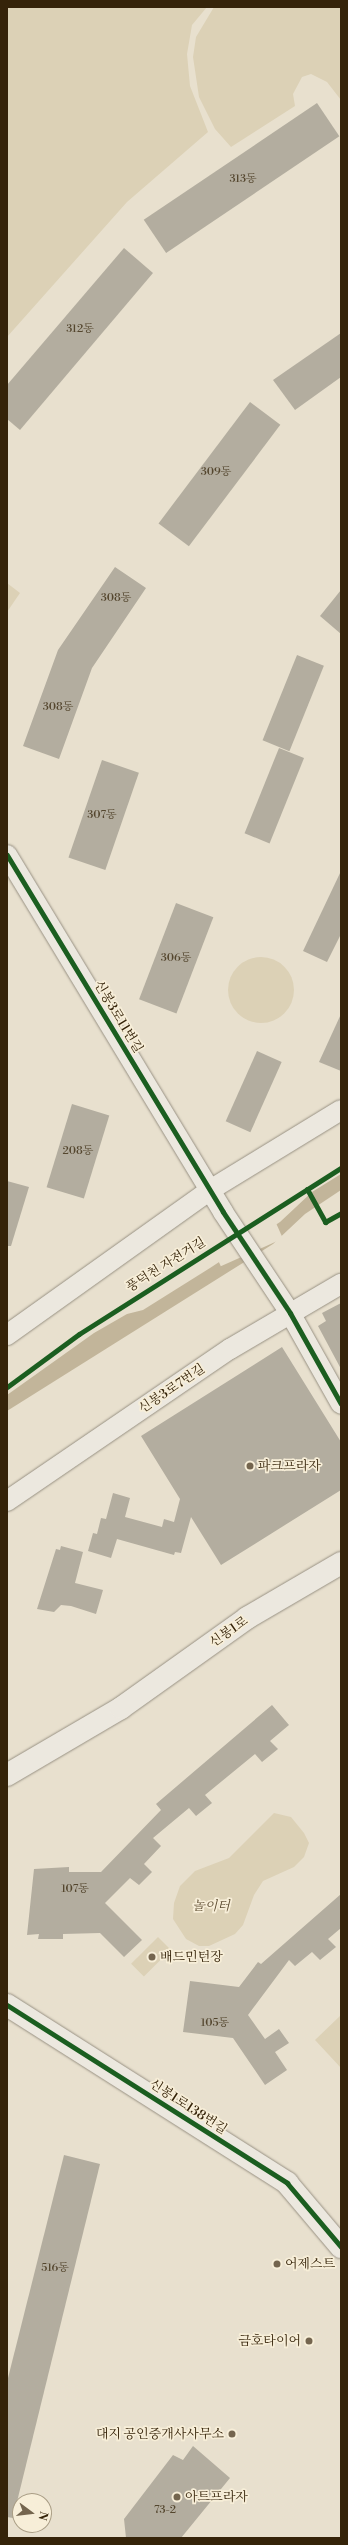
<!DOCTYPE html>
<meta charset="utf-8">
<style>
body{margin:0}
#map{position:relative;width:348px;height:2545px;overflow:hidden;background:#e8e0ce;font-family:"Libre Bodoni","Noto Serif KR",serif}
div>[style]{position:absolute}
.green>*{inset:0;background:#dcd1b6;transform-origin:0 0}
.round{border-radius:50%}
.water>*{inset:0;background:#c2b59a}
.pier>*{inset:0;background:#e8e0ce;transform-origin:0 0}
.building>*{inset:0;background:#b3ad9f;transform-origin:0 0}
.roads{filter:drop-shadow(0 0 1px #989183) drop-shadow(0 0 1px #989183)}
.minor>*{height:20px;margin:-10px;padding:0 10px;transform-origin:10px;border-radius:10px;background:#ece8df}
.tertiary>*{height:22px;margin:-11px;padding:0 11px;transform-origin:11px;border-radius:11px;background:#ece8df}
.cycleway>*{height:5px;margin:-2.5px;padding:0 2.5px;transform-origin:2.5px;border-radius:2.5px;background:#1b5e20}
.dots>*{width:11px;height:11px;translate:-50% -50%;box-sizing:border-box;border:2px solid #f7eed8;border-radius:50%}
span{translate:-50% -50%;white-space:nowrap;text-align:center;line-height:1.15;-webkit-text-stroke:3.5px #f7eed8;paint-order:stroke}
.number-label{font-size:11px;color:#54462e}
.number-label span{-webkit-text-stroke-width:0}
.street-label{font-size:13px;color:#352309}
.poi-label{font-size:13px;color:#352309}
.left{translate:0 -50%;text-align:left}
.right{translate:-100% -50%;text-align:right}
.park-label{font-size:13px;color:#5c4b30;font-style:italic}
.frame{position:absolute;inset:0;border:8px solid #352309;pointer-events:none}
.north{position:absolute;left:12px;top:2493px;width:40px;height:40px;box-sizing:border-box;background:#f7eed8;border:1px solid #a99d85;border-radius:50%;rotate:105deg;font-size:11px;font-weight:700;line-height:16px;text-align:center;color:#352309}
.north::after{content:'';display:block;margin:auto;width:14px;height:18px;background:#74654e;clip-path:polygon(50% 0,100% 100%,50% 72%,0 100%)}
</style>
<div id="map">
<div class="green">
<div style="clip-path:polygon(7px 7px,207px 7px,192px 25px,187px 54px,190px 86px,208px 132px,127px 202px,7px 337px)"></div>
<div style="clip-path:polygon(214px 7px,341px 7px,341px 100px,327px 82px,311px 74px,302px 77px,293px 94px,295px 106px,231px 147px,215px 129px,199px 97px,193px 57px,196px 37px)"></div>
<div style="clip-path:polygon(7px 583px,20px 593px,7px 612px)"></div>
<div class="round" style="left:228px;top:957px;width:66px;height:66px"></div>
<div style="clip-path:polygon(274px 1813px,291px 1817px,304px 1833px,309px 1843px,304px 1857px,294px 1867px,263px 1881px,254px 1895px,243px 1925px,235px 1934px,209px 1946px,199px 1946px,186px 1939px,173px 1919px,174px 1903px,180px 1886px,195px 1871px,229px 1858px)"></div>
<div style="left:158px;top:1937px;width:18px;height:38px;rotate:45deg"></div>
<div style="clip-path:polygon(341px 2015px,341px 2068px,315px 2040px)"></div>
</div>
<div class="water">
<div style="clip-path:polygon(341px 1174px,341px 1190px,305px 1214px,273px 1244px,7px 1411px,7px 1395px,94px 1333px,127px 1314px,143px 1310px,210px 1268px,280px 1222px,312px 1192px)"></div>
</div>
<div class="pier">
<div style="left:276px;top:1223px;width:17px;height:68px;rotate:66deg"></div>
</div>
<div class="building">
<div style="left:317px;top:103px;width:40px;height:209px;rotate:56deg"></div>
<div style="clip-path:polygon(124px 248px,153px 273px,20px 430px,7px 419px,7px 385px)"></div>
<div style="clip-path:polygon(341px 333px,341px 377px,295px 410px,273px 380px)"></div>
<div style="left:250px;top:402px;width:38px;height:152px;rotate:37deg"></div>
<div style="clip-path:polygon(115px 567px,146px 588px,92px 668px,59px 759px,23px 746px,58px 650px)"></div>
<div style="clip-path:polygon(341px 590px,341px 634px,320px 616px)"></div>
<div style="left:297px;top:655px;width:29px;height:92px;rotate:22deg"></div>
<div style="left:279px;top:748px;width:27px;height:92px;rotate:22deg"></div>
<div style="left:102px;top:760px;width:39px;height:103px;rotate:19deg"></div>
<div style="clip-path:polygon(341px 871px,341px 934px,327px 962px,303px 951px)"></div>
<div style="left:176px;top:903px;width:40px;height:103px;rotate:21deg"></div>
<div style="clip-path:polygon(341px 1014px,341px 1071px,319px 1062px)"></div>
<div style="left:257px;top:1051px;width:27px;height:77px;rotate:24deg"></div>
<div style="left:72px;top:1104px;width:39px;height:87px;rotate:17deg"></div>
<div style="clip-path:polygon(7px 1181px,29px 1187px,11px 1246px,7px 1246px)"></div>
<div style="clip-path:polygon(341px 1303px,341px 1369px,318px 1326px,326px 1321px,322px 1313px)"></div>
<div style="clip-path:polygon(282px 1347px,341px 1442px,341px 1490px,221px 1565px,191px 1517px,181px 1553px,175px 1552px,174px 1555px,117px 1539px,111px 1558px,88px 1551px,93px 1533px,97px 1534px,101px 1518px,106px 1519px,113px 1493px,130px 1498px,125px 1517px,162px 1527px,164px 1519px,174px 1522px,180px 1499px,141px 1436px)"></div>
<div style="clip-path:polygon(61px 1546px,83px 1552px,75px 1583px,103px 1590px,96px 1614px,71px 1606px,61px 1605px,54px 1612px,37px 1609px,56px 1549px,60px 1550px)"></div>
<div style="clip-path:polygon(272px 1705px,289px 1725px,270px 1741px,278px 1749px,262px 1762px,255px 1754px,205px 1795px,212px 1803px,196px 1816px,189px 1808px,153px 1838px,161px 1846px,144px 1864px,152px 1872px,139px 1885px,130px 1878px,105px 1903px,142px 1940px,124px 1957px,100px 1933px,63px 1934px,63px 1939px,38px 1939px,39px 1934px,27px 1935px,34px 1869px,69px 1867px,69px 1872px,101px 1872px,161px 1810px,156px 1804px)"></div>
<div style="clip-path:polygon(341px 1894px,341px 1928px,328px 1939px,336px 1947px,320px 1960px,312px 1952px,295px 1966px,289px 1960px,248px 2015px,265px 2039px,279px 2029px,289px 2043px,275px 2052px,287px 2070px,265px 2085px,233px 2038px,183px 2032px,190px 1981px,239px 1987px,258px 1962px,261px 1964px)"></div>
<div style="clip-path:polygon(64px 2155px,100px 2164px,13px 2518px,7px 2517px,7px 2382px)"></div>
<div style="clip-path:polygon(193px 2446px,230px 2478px,181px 2538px,126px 2538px,124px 2519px,173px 2455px,183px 2460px)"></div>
</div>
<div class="roads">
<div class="minor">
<div style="left:7px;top:855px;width:417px;rotate:58.8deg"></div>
<div style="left:223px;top:1212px;width:121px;rotate:56.4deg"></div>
<div style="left:290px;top:1313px;width:104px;rotate:60.7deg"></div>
<div style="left:7px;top:1335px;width:249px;rotate:-35.5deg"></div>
<div style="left:210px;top:1190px;width:153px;rotate:-31.4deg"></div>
<div style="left:7px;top:1501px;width:270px;rotate:-34.3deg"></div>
<div style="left:230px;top:1349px;width:129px;rotate:-30.4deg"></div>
</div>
<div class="tertiary">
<div style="left:7px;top:1775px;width:132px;rotate:-30.4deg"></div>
<div style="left:121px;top:1708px;width:155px;rotate:-35.5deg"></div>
<div style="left:247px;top:1618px;width:109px;rotate:-30.3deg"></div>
<div style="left:7px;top:2005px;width:332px;rotate:32.4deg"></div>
<div style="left:287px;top:2183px;width:84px;rotate:49.8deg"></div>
</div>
</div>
<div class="cycleway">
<div style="left:7px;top:855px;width:417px;rotate:58.8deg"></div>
<div style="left:223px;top:1212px;width:121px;rotate:56.4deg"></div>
<div style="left:290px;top:1313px;width:104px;rotate:60.7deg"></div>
<div style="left:307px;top:1189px;width:38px;rotate:61deg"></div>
<div style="left:325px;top:1222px;width:18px;rotate:-29deg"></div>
<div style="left:7px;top:1387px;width:89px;rotate:-36.4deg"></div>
<div style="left:79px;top:1334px;width:310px;rotate:-32.4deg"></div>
<div style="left:7px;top:2005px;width:332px;rotate:32.4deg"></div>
<div style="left:287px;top:2183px;width:84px;rotate:49.8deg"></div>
</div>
<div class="dots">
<div style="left:250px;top:1466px;background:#74654e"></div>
<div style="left:152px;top:1957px;background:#74654e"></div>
<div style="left:277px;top:2264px;background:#74654e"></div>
<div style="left:309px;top:2341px;background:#74654e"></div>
<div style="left:232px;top:2434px;background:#74654e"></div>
<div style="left:177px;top:2497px;background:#74654e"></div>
</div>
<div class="number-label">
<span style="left:243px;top:179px">313동</span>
<span style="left:80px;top:329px">312동</span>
<span style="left:216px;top:472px">309동</span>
<span style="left:116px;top:598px">308동</span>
<span style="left:58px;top:707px">308동</span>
<span style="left:102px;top:815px">307동</span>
<span style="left:176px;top:958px">306동</span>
<span style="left:78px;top:1151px">208동</span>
<span style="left:75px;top:1889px">107동</span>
<span style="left:215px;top:2023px">105동</span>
<span style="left:55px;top:2268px">516동</span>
<span style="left:165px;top:2510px">73-2</span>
</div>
<div class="street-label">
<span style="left:118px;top:1017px;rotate:59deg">신봉3로11번길</span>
<span style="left:166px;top:1265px;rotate:-32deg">풍덕천 자전거길</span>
<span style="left:172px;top:1389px;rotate:-34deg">신봉3로7번길</span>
<span style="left:229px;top:1632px;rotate:-35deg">신봉1로</span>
<span style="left:188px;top:2107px;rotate:33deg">신봉1로138번길</span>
</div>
<div class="poi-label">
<span class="left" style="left:258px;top:1466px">파크프라자</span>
<span class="left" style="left:160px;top:1957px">배드민턴장</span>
<span class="left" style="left:285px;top:2264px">어제스트</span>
<span class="right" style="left:301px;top:2341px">금호타이어</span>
<span class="right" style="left:224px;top:2434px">대지 공인중개사사무소</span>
<span class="left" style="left:185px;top:2497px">아트프라자</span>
</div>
<div class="park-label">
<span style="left:211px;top:1906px">놀이터</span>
</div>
<div class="frame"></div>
<div class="north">N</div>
</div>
